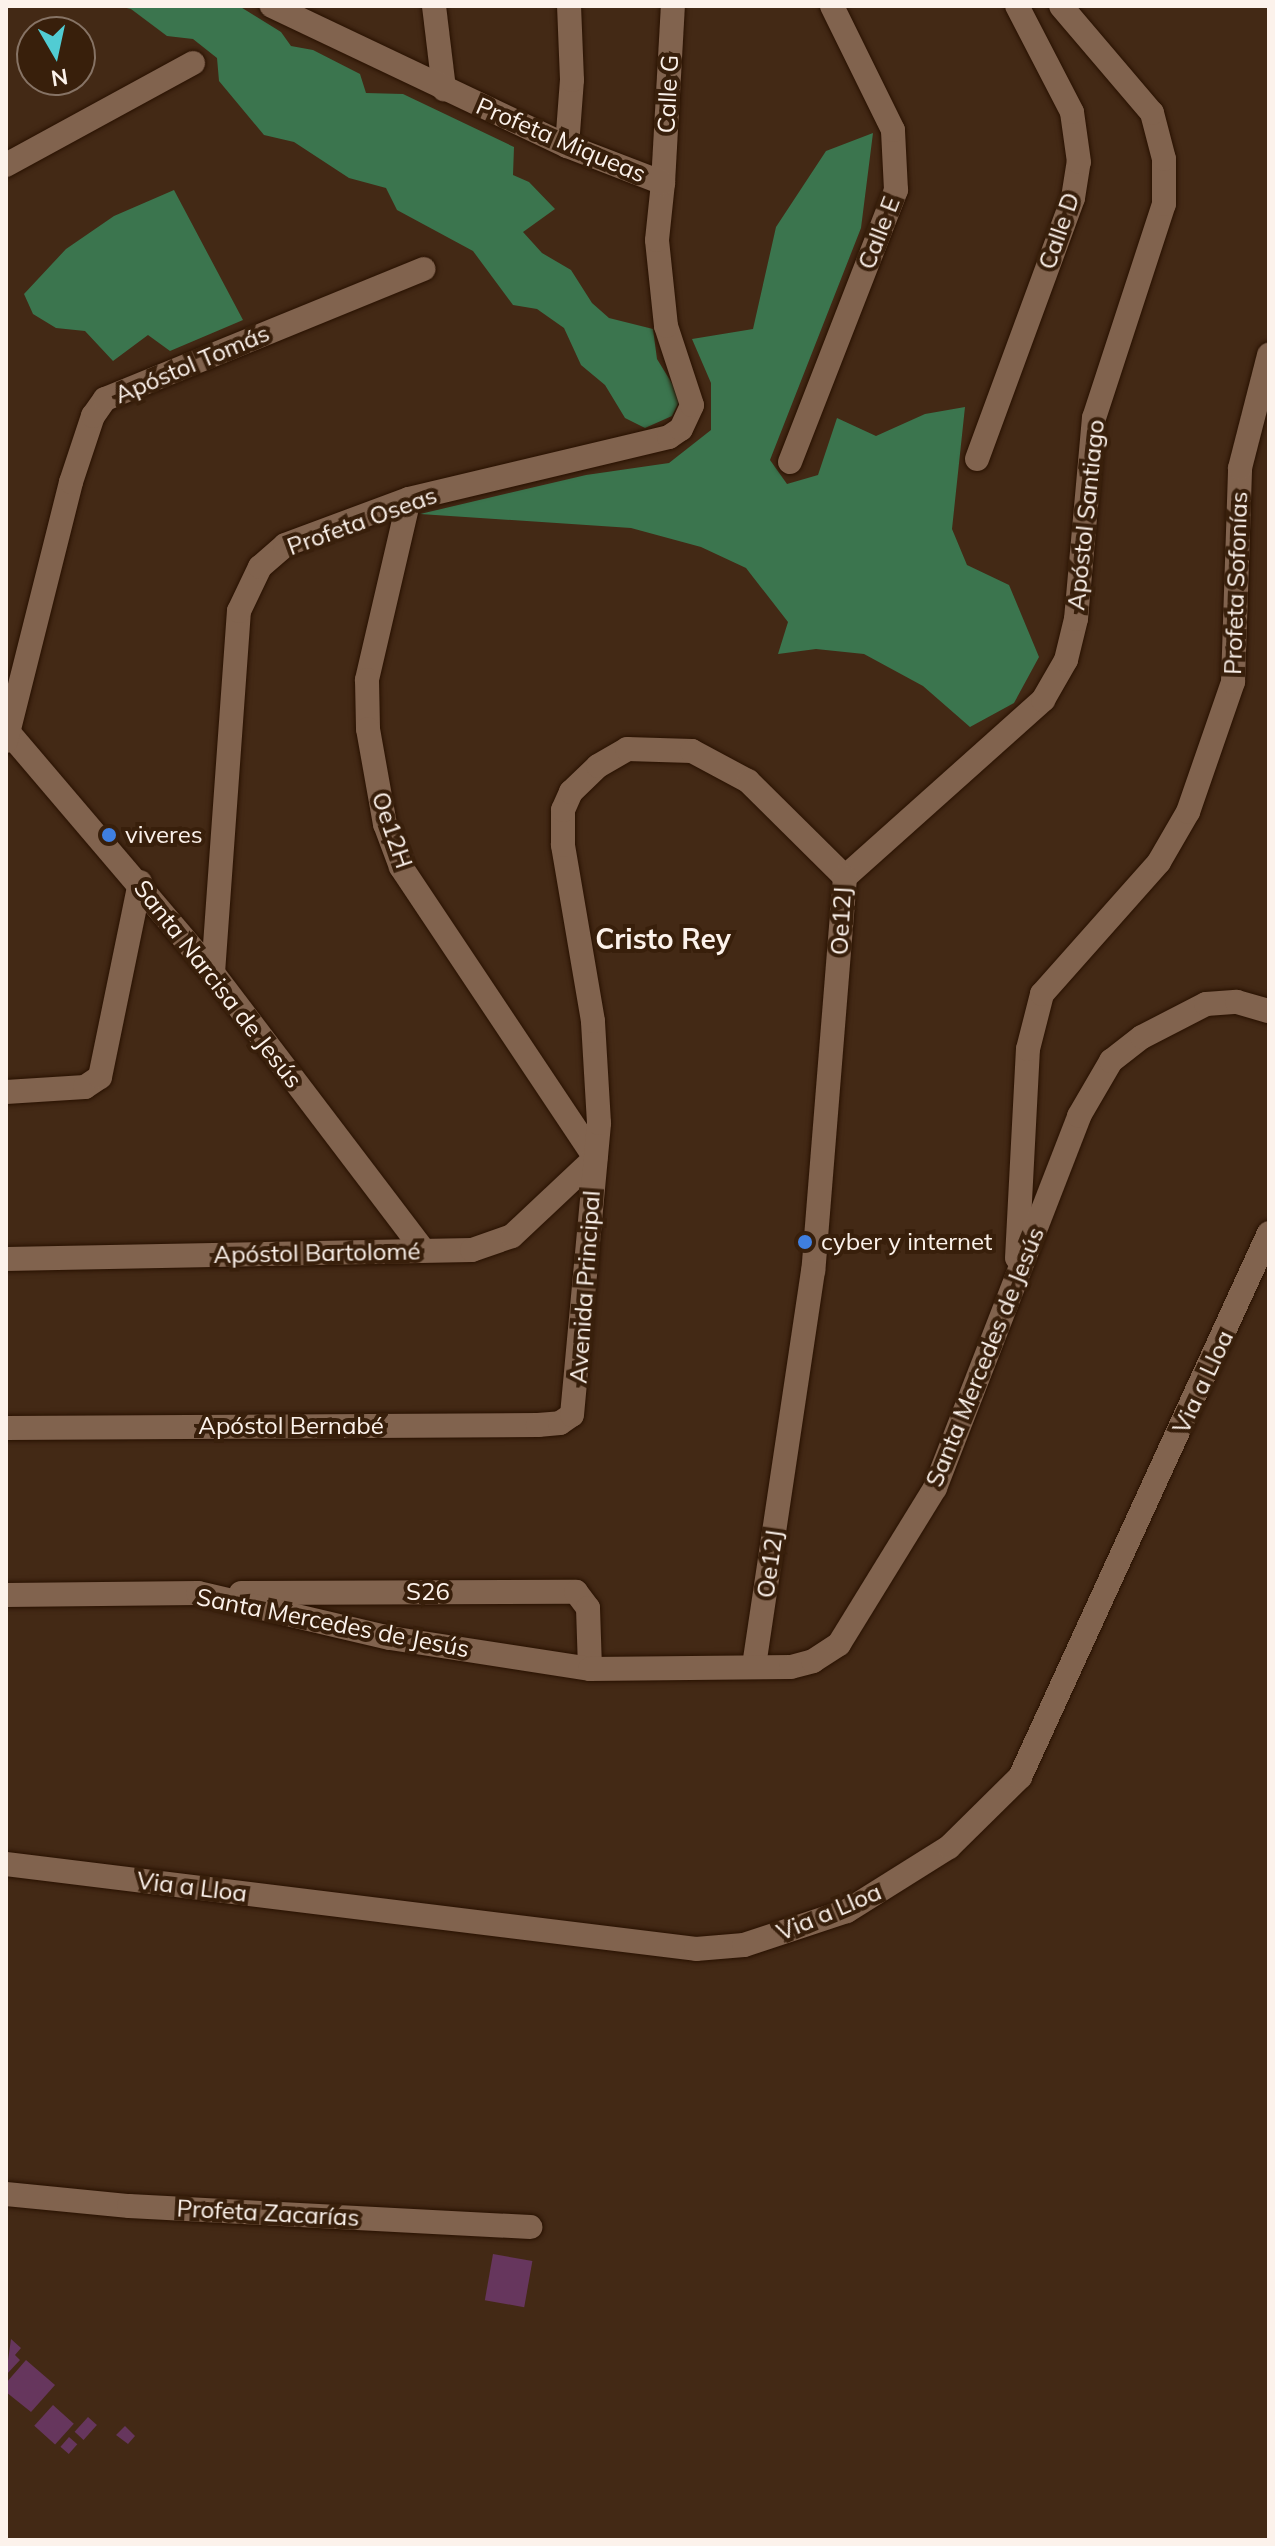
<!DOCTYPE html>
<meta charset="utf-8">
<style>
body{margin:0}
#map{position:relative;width:1275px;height:2546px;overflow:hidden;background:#432915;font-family:Mulish,sans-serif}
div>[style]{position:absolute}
.forest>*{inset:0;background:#3b754e}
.building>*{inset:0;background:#66365d;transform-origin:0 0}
.roads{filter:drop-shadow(0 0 2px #281100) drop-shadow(0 0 2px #281100)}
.minor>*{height:24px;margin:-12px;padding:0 12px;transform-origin:12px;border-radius:12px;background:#81634e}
.tertiary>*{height:24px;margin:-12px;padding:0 12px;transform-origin:12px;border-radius:12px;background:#81634e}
.dots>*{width:22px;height:22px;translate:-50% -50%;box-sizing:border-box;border:4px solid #381f0b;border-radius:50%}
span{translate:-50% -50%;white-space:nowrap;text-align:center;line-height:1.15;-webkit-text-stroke:8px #381f0b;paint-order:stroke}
.street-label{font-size:24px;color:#fcf2eb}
.poi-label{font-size:24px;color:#fcf2eb}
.left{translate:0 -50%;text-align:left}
.quarter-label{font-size:28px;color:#fcf2eb;font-weight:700}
.frame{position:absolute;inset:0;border:8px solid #fcf2eb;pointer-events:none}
.north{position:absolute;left:16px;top:16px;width:80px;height:80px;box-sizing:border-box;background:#381f0b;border:2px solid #867365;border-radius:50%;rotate:171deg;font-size:22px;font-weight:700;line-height:32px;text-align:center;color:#fcf2eb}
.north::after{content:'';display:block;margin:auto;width:28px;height:36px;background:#51ccd3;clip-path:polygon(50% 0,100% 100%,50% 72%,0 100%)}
</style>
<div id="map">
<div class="forest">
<div style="clip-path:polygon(118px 6px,239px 6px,281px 32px,291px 46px,313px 50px,360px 74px,366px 93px,403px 94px,514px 147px,513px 175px,529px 182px,555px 209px,523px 232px,542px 253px,571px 270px,592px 303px,609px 318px,653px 329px,657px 359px,681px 398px,672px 416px,645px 428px,625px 418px,605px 385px,581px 365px,564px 328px,537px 309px,513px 305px,473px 251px,397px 210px,386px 188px,349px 178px,294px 142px,264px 135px,219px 81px,217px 58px,193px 39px,167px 36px,131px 9px)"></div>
<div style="clip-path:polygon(873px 133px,861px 228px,770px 460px,787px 484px,818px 475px,837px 418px,876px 436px,925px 414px,965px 407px,952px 529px,967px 565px,1009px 585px,1039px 657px,1014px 703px,970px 727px,923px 686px,864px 654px,816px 649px,778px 654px,788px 622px,746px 568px,701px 547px,631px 528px,420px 514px,586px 475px,669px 463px,711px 430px,711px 383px,692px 339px,753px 329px,776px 227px,826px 151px)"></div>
<div style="clip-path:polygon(174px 190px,243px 320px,170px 351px,148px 335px,113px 361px,85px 331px,56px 328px,33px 314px,24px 294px,66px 249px,114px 216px)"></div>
</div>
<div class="building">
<div style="left:493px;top:2254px;width:40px;height:47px;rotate:10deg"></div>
<div style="clip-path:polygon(11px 2339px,21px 2348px,15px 2355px,20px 2360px,6px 2375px)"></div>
<div style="clip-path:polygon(26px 2360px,55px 2385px,31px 2412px,6px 2392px,6px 2383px)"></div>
<div style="left:53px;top:2405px;width:28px;height:28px;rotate:42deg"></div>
<div style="left:88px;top:2417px;width:12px;height:20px;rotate:42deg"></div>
<div style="clip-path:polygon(125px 2426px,135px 2436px,128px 2444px,116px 2435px)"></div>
<div style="left:69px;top:2437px;width:11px;height:13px;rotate:41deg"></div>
</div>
<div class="roads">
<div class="minor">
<div style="left:434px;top:6px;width:84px;rotate:83.1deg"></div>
<div style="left:567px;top:146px;width:66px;rotate:-85.7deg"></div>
<div style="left:572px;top:80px;width:74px;rotate:-92.3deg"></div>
<div style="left:6px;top:165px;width:213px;rotate:-28.6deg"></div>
<div style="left:663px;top:183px;width:177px;rotate:-86.8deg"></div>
<div style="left:977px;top:459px;width:278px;rotate:-69.8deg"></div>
<div style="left:1073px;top:198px;width:36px;rotate:-81deg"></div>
<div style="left:1079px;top:162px;width:50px;rotate:-98deg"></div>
<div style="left:1072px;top:112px;width:119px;rotate:-117.4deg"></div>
<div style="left:790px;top:462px;width:292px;rotate:-68.7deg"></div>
<div style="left:896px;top:190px;width:60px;rotate:-92.9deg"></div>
<div style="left:893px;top:130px;width:138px;rotate:-116.2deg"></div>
<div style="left:409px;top:499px;width:186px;rotate:103.1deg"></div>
<div style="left:367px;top:680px;width:49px;rotate:88.8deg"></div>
<div style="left:368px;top:729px;width:97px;rotate:79.9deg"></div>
<div style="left:385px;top:824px;width:46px;rotate:69.6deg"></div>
<div style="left:401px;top:867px;width:350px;rotate:56.3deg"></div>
<div style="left:9px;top:733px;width:315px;rotate:49.6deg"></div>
<div style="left:213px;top:973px;width:348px;rotate:52.8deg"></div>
<div style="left:6px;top:741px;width:267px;rotate:-75.9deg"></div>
<div style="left:71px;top:482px;width:70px;rotate:-71.6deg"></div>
<div style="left:93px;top:416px;width:21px;rotate:-55deg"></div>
<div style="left:105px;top:399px;width:344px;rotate:-22.2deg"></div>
<div style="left:845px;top:877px;width:266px;rotate:-41.8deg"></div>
<div style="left:1043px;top:700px;width:46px;rotate:-60.1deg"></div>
<div style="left:1066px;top:660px;width:42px;rotate:-76.3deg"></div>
<div style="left:1076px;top:619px;width:202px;rotate:-84.9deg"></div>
<div style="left:1094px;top:418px;width:225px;rotate:-71.9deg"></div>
<div style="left:1164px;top:204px;width:45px;rotate:-90deg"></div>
<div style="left:1164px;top:159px;width:48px;rotate:-104.6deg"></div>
<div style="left:1152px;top:113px;width:140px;rotate:-130.4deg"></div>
<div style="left:213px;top:973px;width:363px;rotate:-85.9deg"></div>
<div style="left:239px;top:611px;width:49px;rotate:-64.5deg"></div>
<div style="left:260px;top:567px;width:33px;rotate:-41deg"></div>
<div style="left:285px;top:545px;width:132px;rotate:-20.4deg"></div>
<div style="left:409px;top:499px;width:267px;rotate:-13.4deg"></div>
<div style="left:669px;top:437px;width:14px;rotate:-34deg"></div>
<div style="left:681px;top:429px;width:26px;rotate:-65deg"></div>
<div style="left:692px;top:405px;width:83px;rotate:-108.2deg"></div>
<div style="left:666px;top:326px;width:86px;rotate:-96deg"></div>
<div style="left:657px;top:240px;width:57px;rotate:-84deg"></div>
<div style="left:663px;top:183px;width:103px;rotate:-158.9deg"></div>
<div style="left:567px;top:146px;width:327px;rotate:-154.6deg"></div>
<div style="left:6px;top:1092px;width:79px;rotate:-3.6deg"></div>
<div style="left:85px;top:1087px;width:18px;rotate:-34deg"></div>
<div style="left:100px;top:1077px;width:199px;rotate:-78.4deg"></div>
<div style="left:1017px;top:1258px;width:209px;rotate:-87deg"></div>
<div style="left:1028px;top:1049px;width:57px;rotate:-75.7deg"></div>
<div style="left:1042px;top:994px;width:176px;rotate:-48.4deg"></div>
<div style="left:1159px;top:862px;width:58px;rotate:-59.9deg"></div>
<div style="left:1188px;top:812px;width:138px;rotate:-70.9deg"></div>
<div style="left:1233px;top:682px;width:214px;rotate:-88.1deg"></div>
<div style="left:1240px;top:468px;width:117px;rotate:-75.6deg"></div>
<div style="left:6px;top:1259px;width:466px;rotate:-1.1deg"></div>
<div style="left:472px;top:1250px;width:42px;rotate:-19.3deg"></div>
<div style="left:512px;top:1236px;width:114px;rotate:-43.2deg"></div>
<div style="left:6px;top:1428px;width:532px;rotate:-0.32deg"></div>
<div style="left:538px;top:1425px;width:22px;rotate:-5deg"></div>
<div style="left:560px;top:1423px;width:14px;rotate:-34deg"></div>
<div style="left:572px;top:1415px;width:293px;rotate:-84.7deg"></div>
<div style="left:599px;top:1123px;width:102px;rotate:-93.4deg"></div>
<div style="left:593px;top:1021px;width:179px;rotate:-99.7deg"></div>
<div style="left:563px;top:845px;width:35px;rotate:-90deg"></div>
<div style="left:563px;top:810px;width:20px;rotate:-66deg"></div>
<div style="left:571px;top:792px;width:37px;rotate:-44deg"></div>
<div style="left:598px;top:766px;width:34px;rotate:-30deg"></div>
<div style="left:627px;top:749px;width:65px;rotate:1.8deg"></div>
<div style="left:692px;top:751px;width:64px;rotate:28.2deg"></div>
<div style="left:748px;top:781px;width:136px;rotate:44.7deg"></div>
<div style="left:845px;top:877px;width:395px;rotate:94.6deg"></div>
<div style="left:813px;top:1271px;width:399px;rotate:98.5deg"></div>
<div style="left:241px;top:1593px;width:335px;rotate:-0.2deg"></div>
<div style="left:576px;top:1592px;width:20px;rotate:53deg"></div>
<div style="left:588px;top:1608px;width:61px;rotate:88.1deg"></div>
<div style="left:6px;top:1595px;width:192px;rotate:-0.6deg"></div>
<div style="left:198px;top:1593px;width:197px;rotate:13.2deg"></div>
<div style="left:390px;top:1638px;width:202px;rotate:8.8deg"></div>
<div style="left:590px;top:1669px;width:201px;rotate:-0.6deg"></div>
<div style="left:791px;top:1667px;width:23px;rotate:-15deg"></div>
<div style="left:813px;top:1661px;width:31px;rotate:-33deg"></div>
<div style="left:839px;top:1644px;width:183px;rotate:-58.4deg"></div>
<div style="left:935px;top:1488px;width:399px;rotate:-68.8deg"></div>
<div style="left:1079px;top:1116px;width:64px;rotate:-59.8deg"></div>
<div style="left:1111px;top:1061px;width:39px;rotate:-38deg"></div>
<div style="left:1142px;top:1037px;width:72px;rotate:-27.3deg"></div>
<div style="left:1206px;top:1004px;width:31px;rotate:-4deg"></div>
<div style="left:1237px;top:1002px;width:33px;rotate:16deg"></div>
<div style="left:6px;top:2194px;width:124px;rotate:5.6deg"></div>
<div style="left:129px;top:2206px;width:402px;rotate:3deg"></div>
</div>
<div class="tertiary">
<div style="left:6px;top:1864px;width:695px;rotate:7.02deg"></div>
<div style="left:696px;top:1949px;width:48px;rotate:-4.8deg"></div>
<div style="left:744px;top:1945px;width:108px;rotate:-18.3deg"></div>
<div style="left:847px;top:1911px;width:120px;rotate:-32.1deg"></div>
<div style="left:949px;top:1847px;width:100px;rotate:-44.6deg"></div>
<div style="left:1020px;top:1777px;width:598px;rotate:-65.41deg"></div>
</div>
</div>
<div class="dots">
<div style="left:109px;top:835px;background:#3f7fe0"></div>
<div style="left:805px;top:1242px;background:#3f7fe0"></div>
</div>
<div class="street-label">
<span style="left:668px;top:94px;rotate:-87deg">Calle G</span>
<span style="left:561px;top:140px;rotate:23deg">Profeta Miqueas</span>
<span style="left:1059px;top:231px;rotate:-71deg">Calle D</span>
<span style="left:879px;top:233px;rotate:-69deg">Calle E</span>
<span style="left:192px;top:364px;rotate:-23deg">Apóstol Tomás</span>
<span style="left:1086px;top:515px;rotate:-84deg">Apóstol Santiago</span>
<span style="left:362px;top:521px;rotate:-20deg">Profeta Oseas</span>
<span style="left:1236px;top:583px;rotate:-88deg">Profeta Sofonías</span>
<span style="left:392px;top:830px;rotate:71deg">Oe12H</span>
<span style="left:841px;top:921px;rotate:-87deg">Oe12J</span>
<span style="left:218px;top:984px;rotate:52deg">Santa Narcisa de Jesús</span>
<span style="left:317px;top:1253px;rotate:-1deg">Apóstol Bartolomé</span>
<span style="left:585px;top:1287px;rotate:-86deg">Avenida Principal</span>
<span style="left:985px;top:1357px;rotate:-68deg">Santa Mercedes de Jesús</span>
<span style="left:1203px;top:1382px;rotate:-65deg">Via a Lloa</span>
<span style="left:291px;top:1426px">Apóstol Bernabé</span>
<span style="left:770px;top:1564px;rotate:-82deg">Oe12J</span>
<span style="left:428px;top:1592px">S26</span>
<span style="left:333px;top:1623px;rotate:11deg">Santa Mercedes de Jesús</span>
<span style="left:192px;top:1887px;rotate:7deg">Via a Lloa</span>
<span style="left:829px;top:1912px;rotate:-23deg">Via a Lloa</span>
<span style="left:268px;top:2213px;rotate:3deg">Profeta Zacarías</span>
</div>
<div class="poi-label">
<span class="left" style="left:125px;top:835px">viveres</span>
<span class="left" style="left:821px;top:1242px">cyber y internet</span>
</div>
<div class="quarter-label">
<span style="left:663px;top:939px">Cristo Rey</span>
</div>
<div class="frame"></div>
<div class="north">N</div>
</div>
